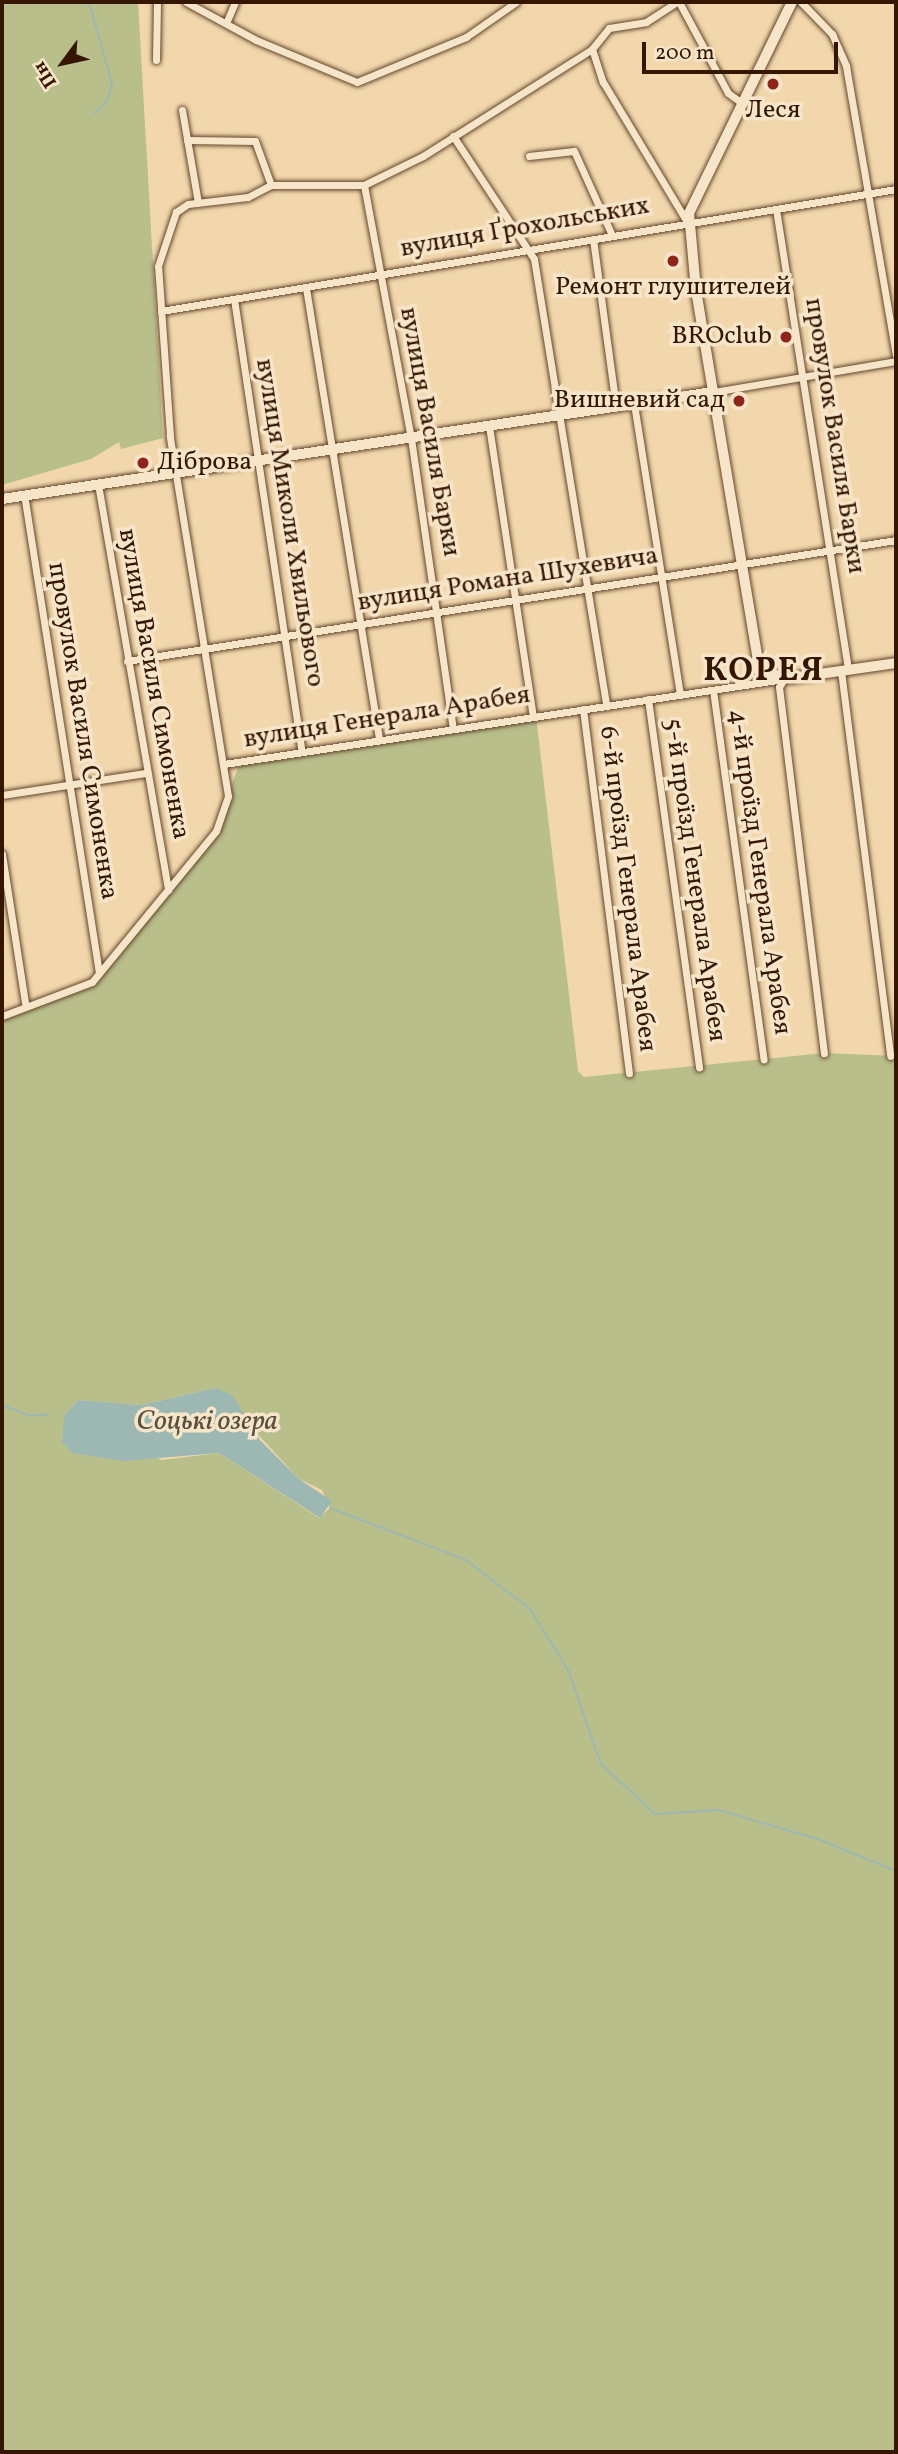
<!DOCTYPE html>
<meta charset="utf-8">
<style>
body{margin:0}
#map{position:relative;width:898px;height:2454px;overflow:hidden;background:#f2d7ac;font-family:Vollkorn,serif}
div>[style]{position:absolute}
.green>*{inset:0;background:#b8bf8b}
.water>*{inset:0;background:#9db8b2}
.stream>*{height:2px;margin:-1px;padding:0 1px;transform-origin:1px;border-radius:1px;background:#9db8b2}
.roads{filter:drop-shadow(0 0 2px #64462c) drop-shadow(0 0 2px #64462c)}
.street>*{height:7px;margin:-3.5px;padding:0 3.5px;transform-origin:3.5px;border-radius:3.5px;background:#f7e5c9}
.secondary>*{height:10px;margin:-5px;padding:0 5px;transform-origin:5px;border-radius:5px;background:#f7e5c9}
.dots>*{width:19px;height:19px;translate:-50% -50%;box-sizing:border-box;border:4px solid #f7e5c9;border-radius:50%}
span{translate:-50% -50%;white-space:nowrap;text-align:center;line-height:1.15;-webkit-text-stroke:7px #f7e5c9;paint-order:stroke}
.poi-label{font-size:26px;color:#341601}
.right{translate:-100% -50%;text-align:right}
.left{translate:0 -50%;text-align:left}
.street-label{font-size:26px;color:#341601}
.water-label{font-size:28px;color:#594f3f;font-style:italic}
.district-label{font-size:33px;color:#341601;font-weight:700;letter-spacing:2px}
.frame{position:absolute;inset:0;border:4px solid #341601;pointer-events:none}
.north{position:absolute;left:28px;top:28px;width:70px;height:70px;-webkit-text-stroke:5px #f7e5c9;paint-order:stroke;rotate:237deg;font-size:19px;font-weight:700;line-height:28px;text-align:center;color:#341601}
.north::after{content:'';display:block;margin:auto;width:24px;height:32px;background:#341601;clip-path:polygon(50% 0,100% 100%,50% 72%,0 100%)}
.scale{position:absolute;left:642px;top:42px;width:196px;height:32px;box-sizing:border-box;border:4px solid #341601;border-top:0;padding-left:9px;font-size:21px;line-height:24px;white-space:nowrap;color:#341601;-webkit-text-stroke:5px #f7e5c9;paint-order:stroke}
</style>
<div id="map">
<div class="green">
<div style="clip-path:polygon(2px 2px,138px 2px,163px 438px,121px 449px,119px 442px,91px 459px,2px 485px)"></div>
<div style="clip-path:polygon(evenodd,536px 716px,578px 1071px,584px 1077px,824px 1053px,896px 1056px,896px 2452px,2px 2452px,2px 1018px,84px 989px,216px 831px,240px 762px,536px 716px,215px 1388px,299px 1479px,322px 1490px,330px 1508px,319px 1518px,219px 1453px,162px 1460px,64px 1416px,78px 1400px,142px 1405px,215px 1388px)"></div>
</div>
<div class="water">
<div style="clip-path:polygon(215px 1388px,232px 1395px,260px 1440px,299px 1479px,332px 1501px,320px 1518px,219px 1453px,123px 1461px,72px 1453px,62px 1442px,64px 1416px,78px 1400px,142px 1405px)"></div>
</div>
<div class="stream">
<div style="left:89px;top:2px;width:85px;rotate:74.3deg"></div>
<div style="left:112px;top:84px;width:19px;rotate:106deg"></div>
<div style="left:107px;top:102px;width:17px;rotate:140deg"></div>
<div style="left:2px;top:1405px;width:30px;rotate:21deg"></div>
<div style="left:30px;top:1416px;width:19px;rotate:-6deg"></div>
<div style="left:330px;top:1508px;width:146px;rotate:20.9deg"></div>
<div style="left:466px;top:1560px;width:81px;rotate:37.4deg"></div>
<div style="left:530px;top:1609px;width:72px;rotate:58.1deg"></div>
<div style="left:568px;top:1670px;width:100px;rotate:70.7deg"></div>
<div style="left:601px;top:1764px;width:74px;rotate:42.8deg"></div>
<div style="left:655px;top:1814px;width:64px;rotate:-3.6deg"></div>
<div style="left:719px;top:1810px;width:105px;rotate:16.5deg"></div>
<div style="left:820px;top:1840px;width:82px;rotate:22.2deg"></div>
</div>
<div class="roads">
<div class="street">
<div style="left:186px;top:2px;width:80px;rotate:28.5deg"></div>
<div style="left:256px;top:40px;width:109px;rotate:22.6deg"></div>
<div style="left:357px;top:82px;width:118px;rotate:-22.4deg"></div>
<div style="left:466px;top:37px;width:61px;rotate:-35deg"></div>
<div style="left:679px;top:2px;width:103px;rotate:61.7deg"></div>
<div style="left:728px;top:93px;width:19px;rotate:36deg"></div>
<div style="left:801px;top:2px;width:45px;rotate:45.9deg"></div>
<div style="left:832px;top:34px;width:35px;rotate:66deg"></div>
<div style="left:846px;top:66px;width:293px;rotate:80.2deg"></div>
<div style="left:227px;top:21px;width:21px;rotate:-67deg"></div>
<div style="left:592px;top:49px;width:35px;rotate:72deg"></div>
<div style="left:603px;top:82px;width:163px;rotate:59deg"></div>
<div style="left:156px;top:60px;width:58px;rotate:-89deg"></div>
<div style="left:182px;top:110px;width:94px;rotate:80.2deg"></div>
<div style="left:453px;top:136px;width:147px;rotate:56.6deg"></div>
<div style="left:534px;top:259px;width:453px;rotate:80.8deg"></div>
<div style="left:187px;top:140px;width:68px;rotate:0.8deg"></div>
<div style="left:255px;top:141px;width:47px;rotate:70deg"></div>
<div style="left:529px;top:156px;width:45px;rotate:-6.3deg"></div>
<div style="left:574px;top:151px;width:92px;rotate:65.7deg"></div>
<div style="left:364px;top:185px;width:257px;rotate:79.5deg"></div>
<div style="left:411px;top:438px;width:294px;rotate:81.8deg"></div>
<div style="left:776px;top:209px;width:467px;rotate:81.1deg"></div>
<div style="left:593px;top:239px;width:170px;rotate:82.2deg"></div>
<div style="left:306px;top:288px;width:458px;rotate:80.8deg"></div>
<div style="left:234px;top:299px;width:458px;rotate:81.5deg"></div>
<div style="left:161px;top:311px;width:745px;rotate:-9.42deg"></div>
<div style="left:713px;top:392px;width:186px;rotate:-9.6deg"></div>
<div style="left:634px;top:404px;width:294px;rotate:81deg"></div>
<div style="left:489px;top:426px;width:294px;rotate:81.4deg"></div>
<div style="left:98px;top:484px;width:412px;rotate:80.2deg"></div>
<div style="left:24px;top:494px;width:485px;rotate:81.1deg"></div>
<div style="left:755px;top:659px;width:23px;rotate:80deg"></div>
<div style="left:127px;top:661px;width:778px;rotate:-8.94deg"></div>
<div style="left:841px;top:671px;width:388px;rotate:82.7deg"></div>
<div style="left:784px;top:679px;width:9px;rotate:122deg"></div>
<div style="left:779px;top:687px;width:369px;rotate:83deg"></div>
<div style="left:713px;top:690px;width:373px;rotate:82.2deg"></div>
<div style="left:648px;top:699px;width:372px;rotate:82.1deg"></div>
<div style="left:583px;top:709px;width:367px;rotate:82.8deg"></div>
<div style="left:224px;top:764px;width:566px;rotate:-8.63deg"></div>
<div style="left:2px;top:795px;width:145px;rotate:-8.7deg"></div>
<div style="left:2px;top:854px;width:151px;rotate:81.2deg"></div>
<div style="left:2px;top:1016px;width:96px;rotate:-20.7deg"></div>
<div style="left:92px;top:982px;width:195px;rotate:-50.6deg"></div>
<div style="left:216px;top:831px;width:37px;rotate:-71deg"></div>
<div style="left:228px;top:796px;width:365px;rotate:-99.2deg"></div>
<div style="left:170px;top:436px;width:170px;rotate:-94deg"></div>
<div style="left:158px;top:266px;width:57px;rotate:-71.6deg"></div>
<div style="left:176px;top:212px;width:14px;rotate:-34deg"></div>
<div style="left:188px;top:204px;width:60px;rotate:-6.7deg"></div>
<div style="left:248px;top:197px;width:26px;rotate:-28deg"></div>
<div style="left:271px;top:185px;width:93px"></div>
<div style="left:364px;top:185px;width:66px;rotate:-26.2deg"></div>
<div style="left:423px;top:156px;width:200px;rotate:-32.3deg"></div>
<div style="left:592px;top:49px;width:27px;rotate:-51deg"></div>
<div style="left:609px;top:28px;width:37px;rotate:-9deg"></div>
<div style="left:646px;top:22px;width:37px;rotate:-33deg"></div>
</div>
<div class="secondary">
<div style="left:792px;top:2px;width:235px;rotate:116deg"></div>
<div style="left:689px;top:213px;width:77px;rotate:84.8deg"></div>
<div style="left:696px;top:290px;width:377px;rotate:80.5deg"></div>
<div style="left:758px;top:662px;width:17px;rotate:45deg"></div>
<div style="left:770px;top:674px;width:21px;rotate:11deg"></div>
<div style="left:791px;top:678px;width:106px;rotate:-8.1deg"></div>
<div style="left:2px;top:499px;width:719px;rotate:-8.56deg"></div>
</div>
</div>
<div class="dots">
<div style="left:773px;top:84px;background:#8f2418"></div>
<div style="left:673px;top:261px;background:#8f2418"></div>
<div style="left:786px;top:337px;background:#8f2418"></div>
<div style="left:739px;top:401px;background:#8f2418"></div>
<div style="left:143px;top:463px;background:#8f2418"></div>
</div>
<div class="poi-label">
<span style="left:773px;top:111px">Леся</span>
<span style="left:673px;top:288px">Ремонт глушителей</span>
<span class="right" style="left:772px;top:337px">BROclub</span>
<span class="right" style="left:725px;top:401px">Вишневий сад</span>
<span class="left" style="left:157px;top:463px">Діброва</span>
</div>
<div class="street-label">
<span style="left:525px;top:228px;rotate:-10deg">вулиця Ґрохольських</span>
<span style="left:429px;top:432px;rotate:80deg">вулиця Василя Барки</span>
<span style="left:834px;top:436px;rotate:81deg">провулок Василя Барки</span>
<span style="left:289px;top:523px;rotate:81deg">вулиця Миколи Хвильового</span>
<span style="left:508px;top:580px;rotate:-9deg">вулиця Романа Шухевича</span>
<span style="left:153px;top:684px;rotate:80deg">вулиця Василя Симоненка</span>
<span style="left:387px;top:718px;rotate:-9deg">вулиця Генерала Арабея</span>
<span style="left:82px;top:731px;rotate:81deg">провулок Василя Симоненка</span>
<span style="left:759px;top:872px;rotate:82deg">4-й проїзд Генерала Арабея</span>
<span style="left:694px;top:880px;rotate:82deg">5-й проїзд Генерала Арабея</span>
<span style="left:627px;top:889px;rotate:83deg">6-й проїзд Генерала Арабея</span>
</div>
<div class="water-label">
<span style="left:207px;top:1422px">Соцькі озера</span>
</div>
<div class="district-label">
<span style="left:764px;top:673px">КОРЕЯ</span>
</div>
<div class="frame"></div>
<div class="north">Пн</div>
<div class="scale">200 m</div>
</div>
